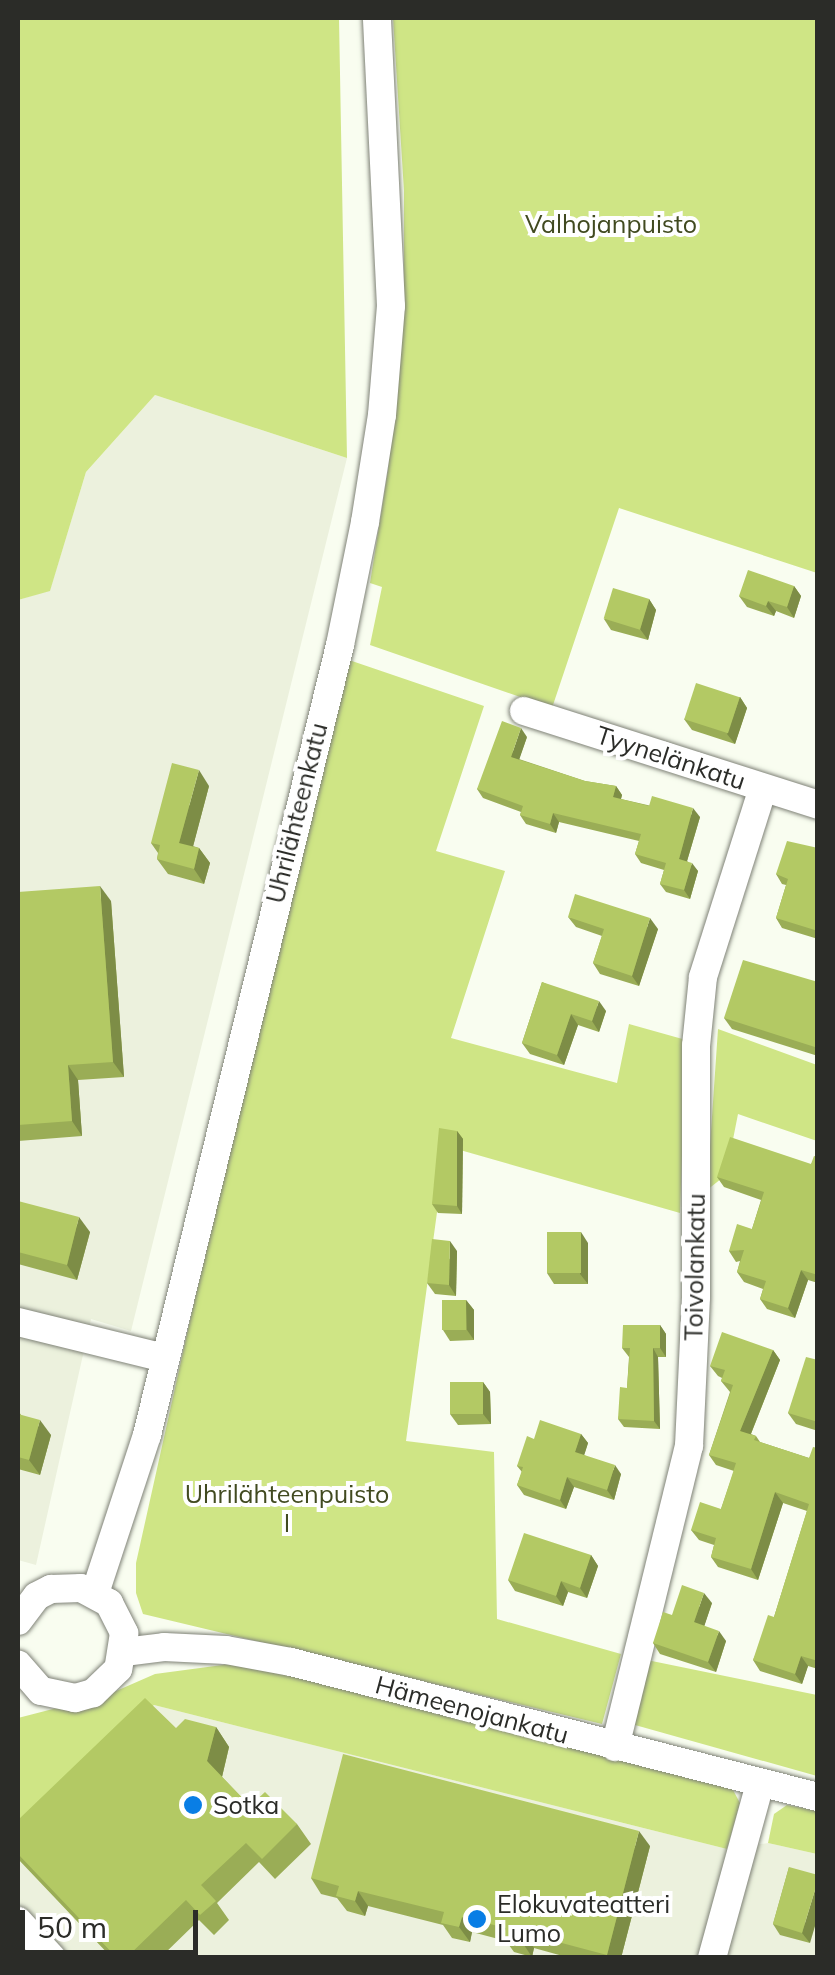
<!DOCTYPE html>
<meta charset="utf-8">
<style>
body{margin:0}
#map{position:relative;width:835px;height:1975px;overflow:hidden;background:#f9fdf0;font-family:Mulish,sans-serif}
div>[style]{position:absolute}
.built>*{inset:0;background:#ecf1dd}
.green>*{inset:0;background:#cfe585}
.roads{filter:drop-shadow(0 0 2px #7f8277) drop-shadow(0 0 2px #7f8277)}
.minor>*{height:28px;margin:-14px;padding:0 14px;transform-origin:14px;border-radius:14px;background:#fff}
.wall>*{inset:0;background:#9aad56}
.shaded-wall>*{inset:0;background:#7d8d46}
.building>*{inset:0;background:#b3c964;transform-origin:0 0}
.dots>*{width:28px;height:28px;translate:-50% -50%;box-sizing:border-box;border:5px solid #fff;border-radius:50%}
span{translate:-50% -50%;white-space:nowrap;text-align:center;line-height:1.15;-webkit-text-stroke:8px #fff;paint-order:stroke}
.park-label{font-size:25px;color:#414a20}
.street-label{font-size:25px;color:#2b2c28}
.poi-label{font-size:25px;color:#2b2c28}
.left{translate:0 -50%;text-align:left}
.frame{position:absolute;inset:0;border:20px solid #2b2c28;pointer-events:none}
.scale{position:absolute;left:20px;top:1910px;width:178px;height:45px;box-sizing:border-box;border:5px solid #2b2c28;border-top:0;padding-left:12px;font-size:30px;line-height:35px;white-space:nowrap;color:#2b2c28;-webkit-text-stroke:8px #fff;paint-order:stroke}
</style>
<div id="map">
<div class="built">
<div style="clip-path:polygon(155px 395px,347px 458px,131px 1331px,91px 1319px,36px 1565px,18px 1560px,18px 600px,50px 590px,86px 472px)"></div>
<div style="clip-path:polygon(154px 1705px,727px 1849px,768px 1843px,817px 1854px,817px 1957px,18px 1958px,18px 1836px)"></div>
</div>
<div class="green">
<div style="clip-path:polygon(18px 18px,339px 18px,347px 458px,155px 395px,86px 472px,50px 591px,18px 600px)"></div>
<div style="clip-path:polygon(393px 18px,817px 18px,817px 573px,619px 508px,552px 708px,370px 645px,382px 587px,370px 583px,388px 470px,404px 312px,404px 191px)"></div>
<div style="clip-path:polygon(349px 660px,484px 706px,436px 851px,505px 871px,451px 1038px,617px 1083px,629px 1024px,686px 1040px,680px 1213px,446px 1146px,406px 1441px,494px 1452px,497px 1619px,621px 1654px,602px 1724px,143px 1614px,136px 1593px,136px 1563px,193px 1307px)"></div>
<div style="clip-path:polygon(718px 1029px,817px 1065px,817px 1141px,738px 1114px,726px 1175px,707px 1190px)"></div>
<div style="clip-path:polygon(647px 1660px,817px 1695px,817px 1776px,635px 1725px)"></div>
<div style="clip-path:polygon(245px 1662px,720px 1783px,733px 1790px,740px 1803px,727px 1849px,154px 1705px,18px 1836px,18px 1718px,107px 1695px,155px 1674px)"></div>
<div style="clip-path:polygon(787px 1805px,817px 1811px,817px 1854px,768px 1843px,774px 1814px)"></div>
</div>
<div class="roads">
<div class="minor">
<div style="left:524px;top:711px;width:309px;rotate:17.7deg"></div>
<div style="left:18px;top:1322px;width:151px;rotate:13.8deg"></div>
<div style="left:95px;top:1593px;width:166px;rotate:-71.8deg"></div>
<div style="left:147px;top:1435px;width:813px;rotate:-76.27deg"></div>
<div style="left:340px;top:645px;width:126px;rotate:-78.5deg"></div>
<div style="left:365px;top:522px;width:108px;rotate:-81deg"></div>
<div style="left:382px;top:415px;width:109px;rotate:-85.3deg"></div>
<div style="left:391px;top:306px;width:288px;rotate:-92.8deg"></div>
<div style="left:18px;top:1621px;width:31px;rotate:-53deg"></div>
<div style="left:37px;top:1596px;width:16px;rotate:-27deg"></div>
<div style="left:51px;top:1589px;width:30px;rotate:-2deg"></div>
<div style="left:81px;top:1588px;width:32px;rotate:28deg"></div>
<div style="left:109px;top:1603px;width:34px;rotate:63deg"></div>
<div style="left:124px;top:1633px;width:36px;rotate:99deg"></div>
<div style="left:118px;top:1669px;width:35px;rotate:136deg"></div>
<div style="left:93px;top:1693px;width:19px;rotate:164deg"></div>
<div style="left:75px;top:1698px;width:35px;rotate:-168deg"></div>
<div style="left:41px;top:1691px;width:35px;rotate:-131deg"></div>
<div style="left:124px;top:1652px;width:40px;rotate:-7.1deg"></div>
<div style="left:164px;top:1647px;width:62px;rotate:2.8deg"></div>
<div style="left:226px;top:1650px;width:66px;rotate:10.5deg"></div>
<div style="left:291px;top:1662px;width:544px;rotate:14.37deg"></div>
<div style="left:615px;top:1747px;width:310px;rotate:-76.2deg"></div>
<div style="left:689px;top:1446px;width:149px;rotate:-87.3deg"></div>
<div style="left:696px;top:1297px;width:251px;rotate:-90deg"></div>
<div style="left:696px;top:1046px;width:69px;rotate:-84.2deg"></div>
<div style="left:703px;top:977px;width:198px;rotate:-72.4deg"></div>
<div style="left:18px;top:1921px;width:50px;rotate:47.4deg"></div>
<div style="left:712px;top:1958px;width:180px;rotate:-74.6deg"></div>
</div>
</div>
<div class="wall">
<div style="clip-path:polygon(794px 586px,801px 596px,794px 618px,776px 611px,774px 616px,747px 607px,739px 596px)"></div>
<div style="clip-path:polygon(649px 599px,656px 610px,648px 640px,611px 630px,604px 619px)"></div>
<div style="clip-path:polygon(740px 697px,747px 708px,735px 744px,692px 730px,684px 719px)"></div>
<div style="clip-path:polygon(527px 737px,519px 759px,585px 781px,616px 786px,622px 795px,621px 799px,700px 817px,687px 861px,698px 871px,690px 899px,666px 892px,660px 884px,664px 870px,641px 863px,635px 854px,639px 841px,559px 822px,556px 833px,526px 824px,520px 815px,521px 812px,483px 798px,477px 789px)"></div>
<div style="clip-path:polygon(209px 786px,193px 846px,199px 848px,210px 863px,204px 884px,168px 874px,157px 859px,158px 853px,151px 843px)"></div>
<div style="clip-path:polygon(818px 848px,818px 939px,782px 928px,776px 918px,786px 885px,782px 884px,776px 874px)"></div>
<div style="clip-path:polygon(18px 892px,111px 901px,124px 1077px,78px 1080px,82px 1136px,18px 1141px)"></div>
<div style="clip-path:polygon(568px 917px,658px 929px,639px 986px,600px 974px,593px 963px,602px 936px,576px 927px)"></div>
<div style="clip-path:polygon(542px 982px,606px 1011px,599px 1032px,578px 1025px,564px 1065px,530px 1054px,522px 1043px)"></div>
<div style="clip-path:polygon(818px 982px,818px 1056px,732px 1029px,724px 1018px)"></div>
<div style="clip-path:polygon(457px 1131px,463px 1139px,462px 1214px,438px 1213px,432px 1204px)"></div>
<div style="clip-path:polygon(818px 1157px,818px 1283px,808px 1280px,795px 1318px,767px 1309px,760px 1299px,763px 1289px,744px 1282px,737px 1272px,740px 1261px,736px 1262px,729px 1251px,752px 1229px,761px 1200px,724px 1187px,717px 1177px,811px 1164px)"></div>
<div style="clip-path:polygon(18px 1201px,90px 1232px,77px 1280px,18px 1264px)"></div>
<div style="clip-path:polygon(588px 1243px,588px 1284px,554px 1284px,547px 1273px)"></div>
<div style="clip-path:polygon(457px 1251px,456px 1296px,435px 1294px,427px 1283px)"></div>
<div style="clip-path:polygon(466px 1300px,474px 1310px,474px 1340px,450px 1341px,443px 1330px)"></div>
<div style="clip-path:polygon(660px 1325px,666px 1334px,666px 1357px,658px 1357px,660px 1429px,624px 1427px,618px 1419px,627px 1388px,629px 1357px,622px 1348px)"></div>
<div style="clip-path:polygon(773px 1350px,780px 1360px,751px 1434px,756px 1436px,760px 1442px,809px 1458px,818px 1448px,818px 1669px,808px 1666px,802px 1684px,760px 1671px,753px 1660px,774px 1617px,807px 1511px,783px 1503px,758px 1580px,718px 1567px,711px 1557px,714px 1545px,699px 1540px,691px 1530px,721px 1509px,734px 1471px,716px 1465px,709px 1455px,730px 1392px,721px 1381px,722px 1378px,718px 1376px,710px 1366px)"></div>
<div style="clip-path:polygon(818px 1360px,818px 1431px,796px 1424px,788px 1413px)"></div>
<div style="clip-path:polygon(483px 1382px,490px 1392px,491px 1424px,458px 1425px,450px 1414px)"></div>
<div style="clip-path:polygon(18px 1410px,21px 1415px,51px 1435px,40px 1475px,18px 1469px)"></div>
<div style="clip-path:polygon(581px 1434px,588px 1443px,584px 1455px,621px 1474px,614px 1500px,574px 1487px,566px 1509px,524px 1495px,517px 1485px,522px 1472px,517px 1466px,534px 1439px)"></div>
<div style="clip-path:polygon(591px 1555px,598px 1566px,587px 1598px,568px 1592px,563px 1606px,515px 1591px,508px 1580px)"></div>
<div style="clip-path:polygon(712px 1603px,704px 1626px,726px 1641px,716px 1672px,660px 1654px,653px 1643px,672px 1615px)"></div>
<div style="clip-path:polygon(216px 1727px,229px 1747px,222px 1777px,250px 1806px,297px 1824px,311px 1844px,275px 1879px,259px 1862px,217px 1903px,229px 1920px,214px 1935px,199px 1920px,160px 1958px,112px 1958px,18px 1859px,18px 1820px,176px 1728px)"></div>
<div style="clip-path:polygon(650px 1846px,621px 1958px,570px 1958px,534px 1948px,532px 1957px,514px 1952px,506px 1941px,472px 1932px,470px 1942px,452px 1938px,443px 1925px,368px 1906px,365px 1916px,347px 1911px,337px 1898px,321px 1894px,311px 1878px)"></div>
<div style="clip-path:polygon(789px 1867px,810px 1943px,780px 1935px,773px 1924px)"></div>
</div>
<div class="shaded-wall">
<div style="clip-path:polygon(794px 586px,801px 596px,794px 618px,787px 607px)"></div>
<div style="clip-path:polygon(649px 599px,656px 610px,648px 640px,640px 629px)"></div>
<div style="clip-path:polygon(768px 601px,776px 611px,774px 616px,766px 606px)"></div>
<div style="clip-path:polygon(740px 697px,747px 708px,735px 744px,727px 734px)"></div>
<div style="clip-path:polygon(521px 728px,527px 737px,517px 766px,511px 757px)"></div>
<div style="clip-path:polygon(199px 770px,209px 786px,190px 858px,179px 843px)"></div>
<div style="clip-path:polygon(616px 786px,622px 795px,619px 806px,613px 797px)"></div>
<div style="clip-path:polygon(693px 808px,700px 817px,685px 868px,679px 859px)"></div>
<div style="clip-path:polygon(553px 813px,559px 822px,556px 833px,550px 824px)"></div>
<div style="clip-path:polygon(199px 848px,210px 863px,204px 884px,194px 869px)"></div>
<div style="clip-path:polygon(692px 863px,698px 871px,690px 899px,684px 890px)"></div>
<div style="clip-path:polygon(100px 886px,111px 901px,124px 1077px,113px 1062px)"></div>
<div style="clip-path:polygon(650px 918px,658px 929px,639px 986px,632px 976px)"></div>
<div style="clip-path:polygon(599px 1001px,606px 1011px,599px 1032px,592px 1021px)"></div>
<div style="clip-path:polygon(571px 1014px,578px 1025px,564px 1065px,557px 1055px)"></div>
<div style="clip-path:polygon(68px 1065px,78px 1080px,82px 1136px,72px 1121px)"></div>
<div style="clip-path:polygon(457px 1131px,463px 1139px,462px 1214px,457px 1206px)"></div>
<div style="clip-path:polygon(79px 1217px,90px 1232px,77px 1280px,67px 1265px)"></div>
<div style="clip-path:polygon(581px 1232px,588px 1243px,588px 1284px,580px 1274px)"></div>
<div style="clip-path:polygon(450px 1241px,457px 1251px,456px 1296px,449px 1285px)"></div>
<div style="clip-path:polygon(801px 1270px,808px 1280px,795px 1318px,788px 1308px)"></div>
<div style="clip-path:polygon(466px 1300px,474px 1310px,474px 1340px,467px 1330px)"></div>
<div style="clip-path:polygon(660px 1325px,666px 1334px,666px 1357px,660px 1348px)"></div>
<div style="clip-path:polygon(653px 1348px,658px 1357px,660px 1429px,654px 1421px)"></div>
<div style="clip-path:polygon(773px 1350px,780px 1360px,748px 1441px,740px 1431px)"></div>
<div style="clip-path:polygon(483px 1382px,490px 1392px,491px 1424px,483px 1414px)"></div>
<div style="clip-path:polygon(40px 1420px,51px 1435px,40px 1475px,29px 1460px)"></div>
<div style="clip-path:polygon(581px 1434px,588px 1443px,582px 1462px,575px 1452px)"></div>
<div style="clip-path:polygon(615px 1465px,621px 1474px,614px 1500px,607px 1490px)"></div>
<div style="clip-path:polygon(567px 1477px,574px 1487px,566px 1509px,560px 1500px)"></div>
<div style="clip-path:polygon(775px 1492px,783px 1503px,758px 1580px,751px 1569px)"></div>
<div style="clip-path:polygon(591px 1555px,598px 1566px,587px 1598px,580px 1588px)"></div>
<div style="clip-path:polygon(561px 1581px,568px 1592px,563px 1606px,556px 1596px)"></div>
<div style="clip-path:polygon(704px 1593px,712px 1603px,702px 1633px,694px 1622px)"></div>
<div style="clip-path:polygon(719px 1631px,726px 1641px,716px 1672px,708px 1662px)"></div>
<div style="clip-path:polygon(801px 1656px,808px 1666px,802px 1684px,795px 1674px)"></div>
<div style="clip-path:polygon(216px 1727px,229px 1747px,221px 1781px,207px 1761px)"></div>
<div style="clip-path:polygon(639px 1831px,650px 1846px,621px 1958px,609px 1958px,607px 1955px)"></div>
<div style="clip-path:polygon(818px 1880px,818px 1916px,810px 1943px,802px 1933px)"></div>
<div style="clip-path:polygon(358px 1891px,368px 1906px,365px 1916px,355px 1901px)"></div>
<div style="clip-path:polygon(462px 1917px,472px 1932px,470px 1942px,459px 1927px)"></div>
<div style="clip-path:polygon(524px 1933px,534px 1948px,532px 1957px,522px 1942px)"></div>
</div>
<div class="building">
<div style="clip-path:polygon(748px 570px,794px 586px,787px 607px,768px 601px,766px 606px,739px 596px)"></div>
<div style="left:613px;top:588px;width:38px;height:32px;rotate:17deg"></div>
<div style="left:696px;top:683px;width:46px;height:38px;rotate:18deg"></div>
<div style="clip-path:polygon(502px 721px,521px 728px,511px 757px,585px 781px,616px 786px,613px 797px,649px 806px,652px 796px,693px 808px,679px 859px,692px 863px,684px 890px,660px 884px,666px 863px,635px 854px,641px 834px,553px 813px,550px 824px,520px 815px,523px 806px,477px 789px)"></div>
<div style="clip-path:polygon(172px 763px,199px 770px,179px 843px,199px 848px,194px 869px,157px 859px,160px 845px,151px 843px)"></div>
<div style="clip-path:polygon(787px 841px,818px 848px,818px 931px,776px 918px,788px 879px,776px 874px)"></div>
<div style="clip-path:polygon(100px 886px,113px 1062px,68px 1065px,72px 1121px,18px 1125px,18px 892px)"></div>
<div style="clip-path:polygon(575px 894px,650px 918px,632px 976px,593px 963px,604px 929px,568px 917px)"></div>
<div style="clip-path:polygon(743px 960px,818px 982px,818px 1048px,724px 1018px)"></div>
<div style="clip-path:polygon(542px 982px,599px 1001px,592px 1021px,571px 1014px,557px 1055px,522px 1043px)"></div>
<div style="clip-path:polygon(439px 1128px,457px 1131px,457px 1206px,432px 1204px)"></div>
<div style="clip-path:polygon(730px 1137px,811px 1164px,814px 1156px,818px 1157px,818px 1275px,801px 1270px,788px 1308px,760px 1299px,766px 1281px,737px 1272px,744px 1250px,729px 1251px,737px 1224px,752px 1229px,764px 1192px,717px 1177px)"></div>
<div style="clip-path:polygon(18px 1201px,79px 1217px,67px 1265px,18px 1252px)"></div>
<div style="left:547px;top:1232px;width:34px;height:41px"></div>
<div style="clip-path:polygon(432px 1239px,450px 1241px,449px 1285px,427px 1283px)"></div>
<div style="left:442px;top:1300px;width:24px;height:30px"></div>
<div style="clip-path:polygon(623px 1325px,660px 1325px,660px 1348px,653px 1348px,654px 1421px,618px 1419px,620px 1387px,627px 1388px,630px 1348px,622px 1348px)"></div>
<div style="clip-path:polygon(722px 1332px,773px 1350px,740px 1431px,756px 1436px,754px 1440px,809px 1458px,813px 1447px,818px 1448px,818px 1661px,801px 1656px,795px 1674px,753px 1660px,768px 1615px,774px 1617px,809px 1504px,775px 1492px,751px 1569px,711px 1557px,716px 1538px,691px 1530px,700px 1502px,721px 1509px,736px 1463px,709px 1455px,733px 1385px,721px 1381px,725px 1370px,710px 1366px)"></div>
<div style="clip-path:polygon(806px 1357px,818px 1360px,818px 1422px,788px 1413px)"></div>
<div style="left:450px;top:1382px;width:33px;height:32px"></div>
<div style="clip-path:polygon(18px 1414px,40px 1420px,29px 1460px,18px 1457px)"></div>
<div style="clip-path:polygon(540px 1420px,581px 1434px,575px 1452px,615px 1465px,607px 1490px,567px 1477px,560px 1500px,517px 1485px,523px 1467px,517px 1466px,527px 1436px,534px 1439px)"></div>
<div style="clip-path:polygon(524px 1533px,591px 1555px,580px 1588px,561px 1581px,556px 1596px,508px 1580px)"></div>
<div style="clip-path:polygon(682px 1585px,704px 1593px,694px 1622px,719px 1631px,708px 1662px,653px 1643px,663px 1612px,672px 1615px)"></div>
<div style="clip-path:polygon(145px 1698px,176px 1728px,185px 1719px,216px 1727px,207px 1761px,250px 1806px,265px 1792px,297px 1824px,262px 1859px,246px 1843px,201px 1885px,216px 1901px,200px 1915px,186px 1900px,126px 1958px,117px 1958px,18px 1854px,18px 1820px)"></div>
<div style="clip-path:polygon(343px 1754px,639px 1831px,607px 1955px,524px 1933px,522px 1942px,503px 1937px,506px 1928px,462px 1917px,459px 1927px,441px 1923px,444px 1912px,358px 1891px,355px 1901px,336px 1896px,339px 1886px,311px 1878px)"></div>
<div style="clip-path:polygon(789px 1867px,818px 1875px,818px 1880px,802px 1933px,773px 1924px)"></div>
</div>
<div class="dots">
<div style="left:193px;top:1805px;background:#097ee5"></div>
<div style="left:477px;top:1919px;background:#097ee5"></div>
</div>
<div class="park-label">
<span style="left:611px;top:224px">Valhojanpuisto</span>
<span style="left:287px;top:1509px">Uhrilähteenpuisto<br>I</span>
</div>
<div class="street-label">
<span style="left:671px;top:758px;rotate:18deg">Tyynelänkatu</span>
<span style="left:297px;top:813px;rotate:-76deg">Uhrilähteenkatu</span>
<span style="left:695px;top:1267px;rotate:-89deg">Toivolankatu</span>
<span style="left:472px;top:1710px;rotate:15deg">Hämeenojankatu</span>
</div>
<div class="poi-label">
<span class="left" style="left:213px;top:1805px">Sotka</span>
<span class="left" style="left:497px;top:1919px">Elokuvateatteri<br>Lumo</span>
</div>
<div class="frame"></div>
<div class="scale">50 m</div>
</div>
